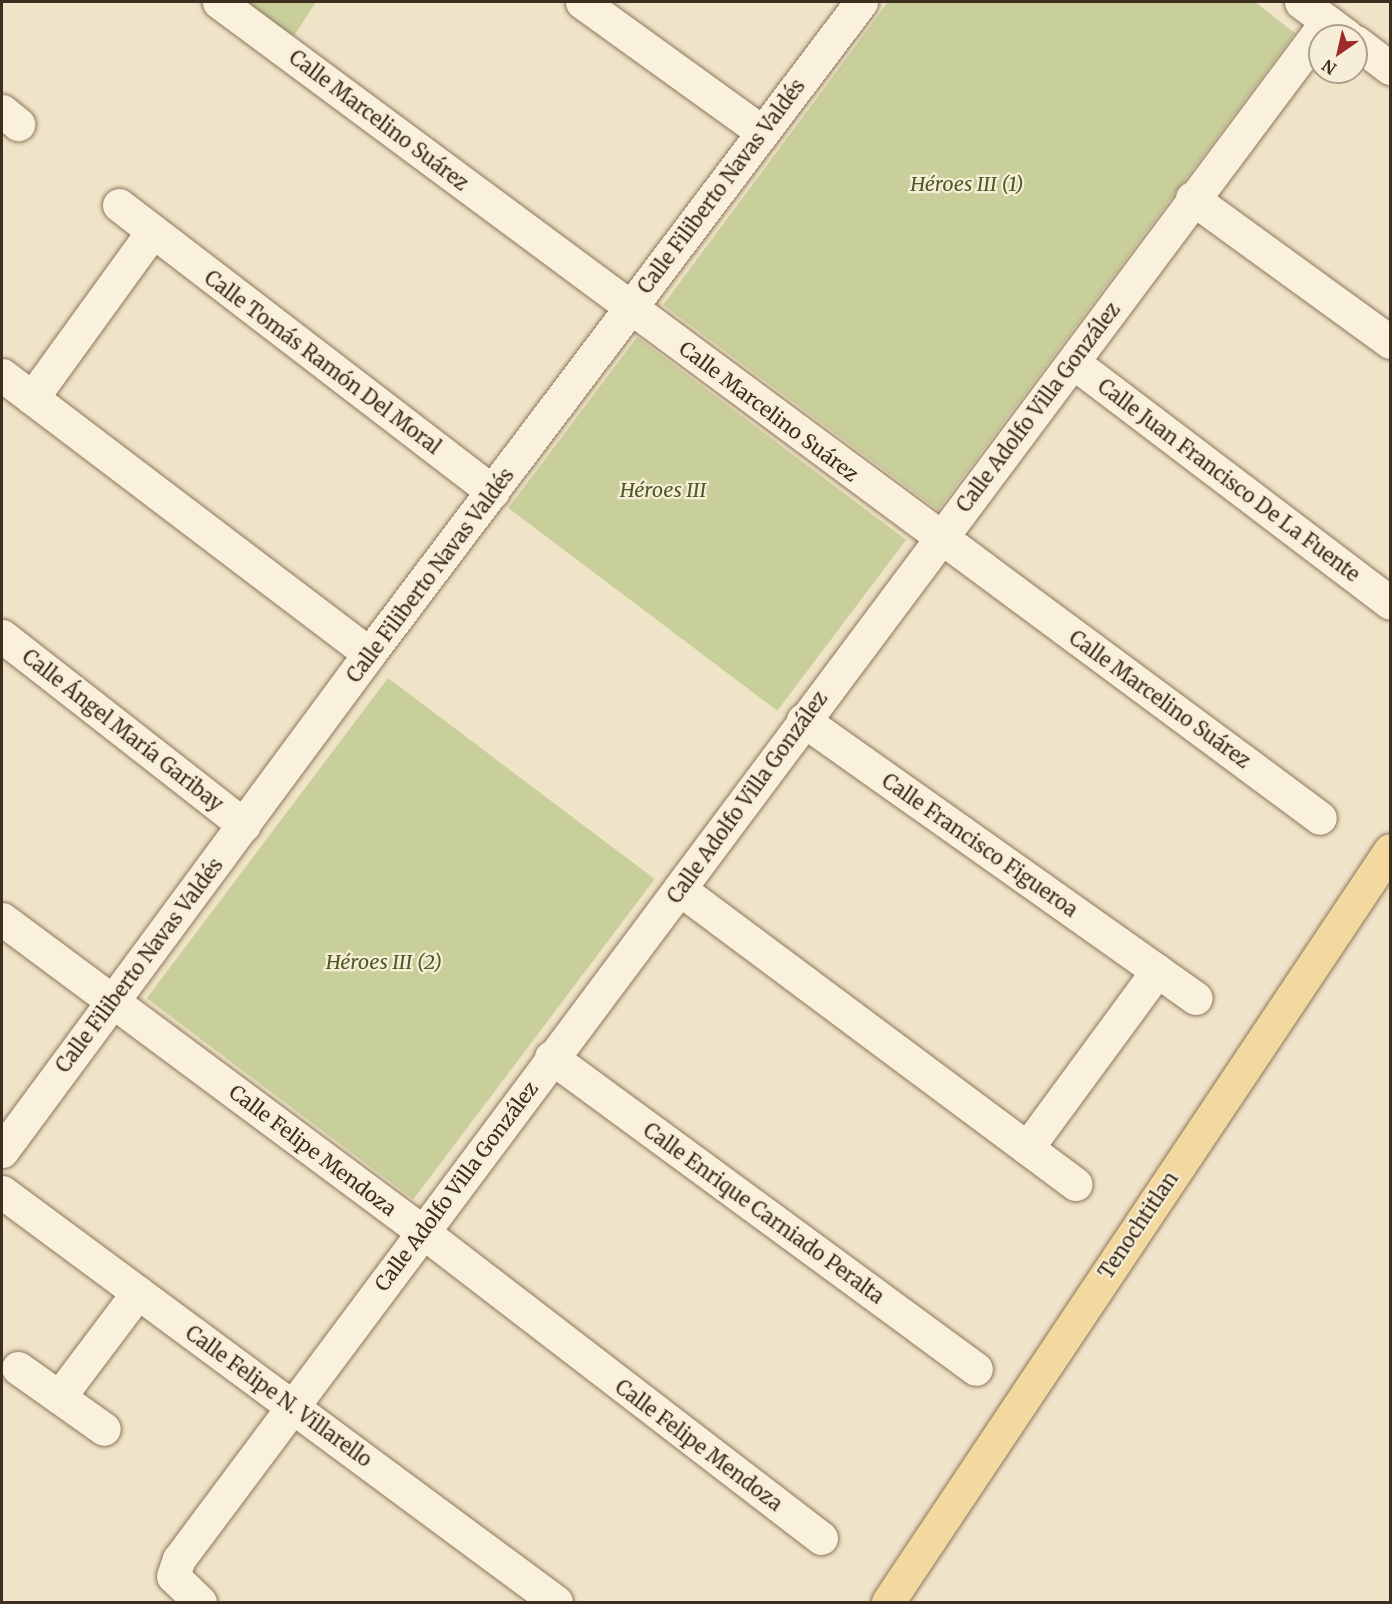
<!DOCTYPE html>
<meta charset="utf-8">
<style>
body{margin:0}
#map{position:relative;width:1392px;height:1604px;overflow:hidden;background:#f0e4c8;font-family:Merriweather,serif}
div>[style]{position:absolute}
.green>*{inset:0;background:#c9cf9b;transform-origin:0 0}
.roads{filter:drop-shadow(0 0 2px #8d765c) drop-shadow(0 0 2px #8d765c)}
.minor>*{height:33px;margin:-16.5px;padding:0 16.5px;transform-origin:16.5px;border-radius:16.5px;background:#faf1dc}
.major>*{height:33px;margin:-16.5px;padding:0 16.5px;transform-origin:16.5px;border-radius:16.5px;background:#f3d9a0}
span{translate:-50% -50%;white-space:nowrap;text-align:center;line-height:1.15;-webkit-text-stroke:4.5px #f7eed8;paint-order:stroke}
.street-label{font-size:20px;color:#3d2e20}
.park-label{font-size:20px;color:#4d5a26;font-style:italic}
.frame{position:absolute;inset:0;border:3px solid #3d2e20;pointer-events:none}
.north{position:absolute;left:1308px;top:24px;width:60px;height:60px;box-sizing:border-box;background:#f7eed8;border:2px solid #ada18e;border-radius:50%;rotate:214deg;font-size:16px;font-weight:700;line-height:24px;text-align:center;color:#3d2e20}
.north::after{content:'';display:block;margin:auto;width:21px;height:27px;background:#9e2a2b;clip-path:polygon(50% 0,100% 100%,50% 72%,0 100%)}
</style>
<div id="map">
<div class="green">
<div style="clip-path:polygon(219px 2px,316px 2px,285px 50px)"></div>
<div style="clip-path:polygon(888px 2px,1255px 2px,1295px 33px,938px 510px,663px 305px)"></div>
<div style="left:637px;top:337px;width:337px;height:214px;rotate:37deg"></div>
<div style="left:388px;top:678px;width:334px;height:401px;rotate:37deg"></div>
</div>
<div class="roads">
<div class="minor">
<div style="left:219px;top:2px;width:1370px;rotate:36.54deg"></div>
<div style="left:582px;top:2px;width:221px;rotate:35.8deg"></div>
<div style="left:1301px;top:2px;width:57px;rotate:36.5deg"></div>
<div style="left:1356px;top:42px;width:43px;rotate:37.4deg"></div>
<div style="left:2px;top:111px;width:21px;rotate:39deg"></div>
<div style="left:1192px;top:198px;width:245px;rotate:36deg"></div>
<div style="left:119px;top:205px;width:471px;rotate:37.5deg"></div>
<div style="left:1073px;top:362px;width:398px;rotate:37.2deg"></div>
<div style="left:2px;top:375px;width:461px;rotate:37.2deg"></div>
<div style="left:32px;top:398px;width:206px;rotate:-54.1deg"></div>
<div style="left:2px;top:636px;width:307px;rotate:38deg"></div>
<div style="left:803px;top:720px;width:481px;rotate:35.3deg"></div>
<div style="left:681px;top:890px;width:492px;rotate:36.7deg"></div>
<div style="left:2px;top:919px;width:525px;rotate:36.63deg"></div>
<div style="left:423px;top:1232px;width:502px;rotate:37.55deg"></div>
<div style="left:551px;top:1057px;width:527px;rotate:36.28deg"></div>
<div style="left:1027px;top:1148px;width:220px;rotate:-53.7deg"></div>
<div style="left:2px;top:1151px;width:618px;rotate:-53.56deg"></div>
<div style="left:369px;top:654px;width:817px;rotate:-52.96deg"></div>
<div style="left:2px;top:1192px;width:689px;rotate:36.5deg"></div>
<div style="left:18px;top:1368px;width:105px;rotate:35.3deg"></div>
<div style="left:59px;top:1397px;width:131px;rotate:-53deg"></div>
<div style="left:200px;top:1602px;width:37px;rotate:-136deg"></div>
<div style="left:173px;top:1576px;width:18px;rotate:-71deg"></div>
<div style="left:179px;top:1559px;width:1919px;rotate:-53.26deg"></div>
</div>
<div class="major">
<div style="left:888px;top:1602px;width:904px;rotate:-56.27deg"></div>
</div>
</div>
<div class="street-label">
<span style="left:379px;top:120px;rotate:37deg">Calle Marcelino Suárez</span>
<span style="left:721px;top:186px;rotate:-53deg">Calle Filiberto Navas Valdés</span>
<span style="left:323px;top:362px;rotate:37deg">Calle Tomás Ramón Del Moral</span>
<span style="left:1038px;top:407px;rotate:-53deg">Calle Adolfo Villa González</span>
<span style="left:769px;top:411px;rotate:37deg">Calle Marcelino Suárez</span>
<span style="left:1229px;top:480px;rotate:37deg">Calle Juan Francisco De La Fuente</span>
<span style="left:430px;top:575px;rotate:-53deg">Calle Filiberto Navas Valdés</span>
<span style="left:1160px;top:699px;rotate:36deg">Calle Marcelino Suárez</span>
<span style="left:123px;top:730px;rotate:38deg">Calle Ángel María Garibay</span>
<span style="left:747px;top:797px;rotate:-54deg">Calle Adolfo Villa González</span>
<span style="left:980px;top:845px;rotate:35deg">Calle Francisco Figueroa</span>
<span style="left:139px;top:965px;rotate:-53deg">Calle Filiberto Navas Valdés</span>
<span style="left:313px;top:1150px;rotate:37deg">Calle Felipe Mendoza</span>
<span style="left:456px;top:1186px;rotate:-53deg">Calle Adolfo Villa González</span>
<span style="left:764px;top:1213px;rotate:36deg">Calle Enrique Carniado Peralta</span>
<span style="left:1138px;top:1225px;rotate:-56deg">Tenochtitlan</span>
<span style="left:279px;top:1396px;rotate:36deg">Calle Felipe N. Villarello</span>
<span style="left:699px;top:1445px;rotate:37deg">Calle Felipe Mendoza</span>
</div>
<div class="park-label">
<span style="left:967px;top:183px">Héroes III (1)</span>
<span style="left:663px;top:489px">Héroes III</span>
<span style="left:384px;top:961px">Héroes III (2)</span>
</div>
<div class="frame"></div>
<div class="north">N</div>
</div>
